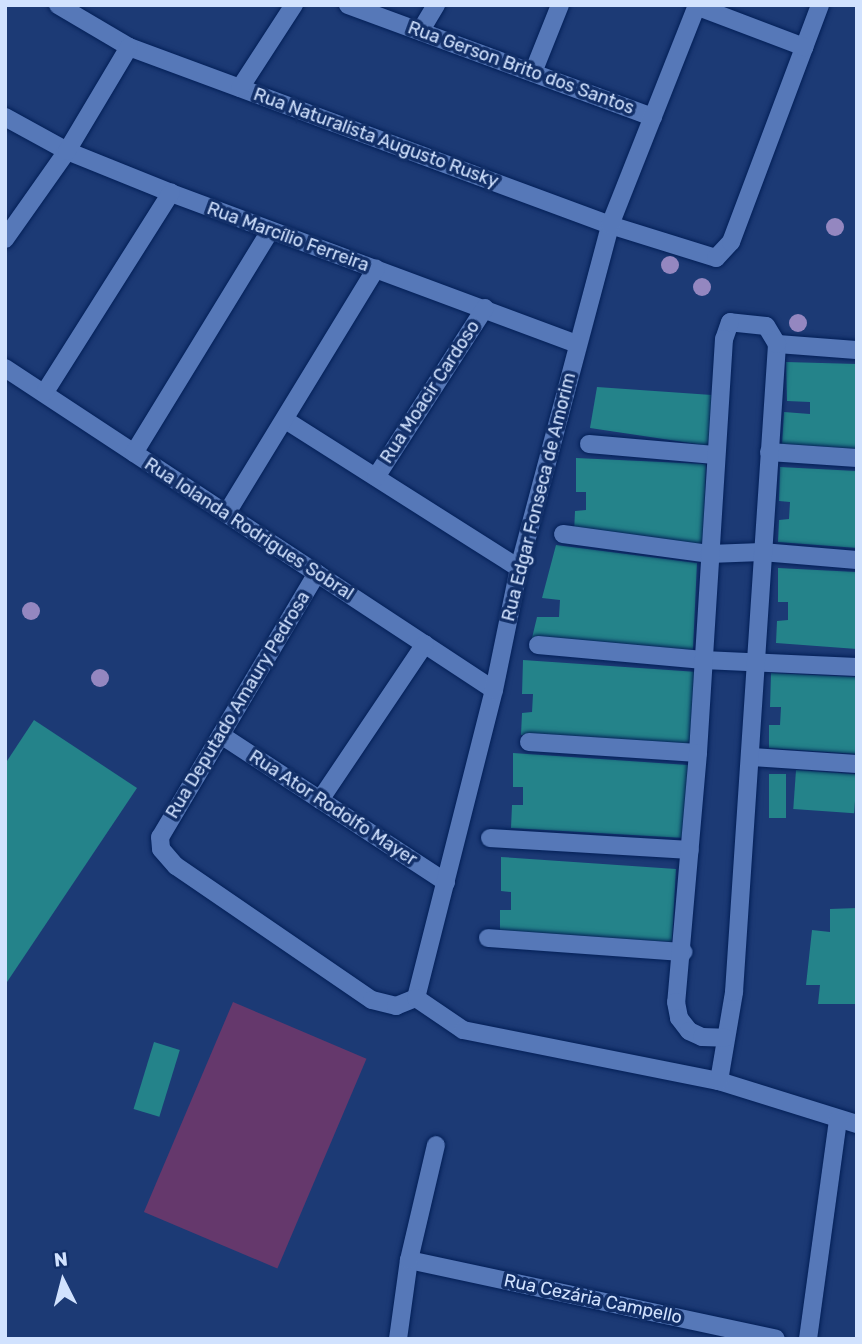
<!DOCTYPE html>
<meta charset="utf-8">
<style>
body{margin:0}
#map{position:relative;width:862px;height:1344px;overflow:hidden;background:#1c3a75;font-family:Rubik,sans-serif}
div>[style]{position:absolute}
.green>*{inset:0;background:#65386c;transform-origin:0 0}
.building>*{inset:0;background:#24838a;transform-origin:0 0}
.roads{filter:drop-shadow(0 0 2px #031f57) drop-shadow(0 0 2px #031f57)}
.minor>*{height:18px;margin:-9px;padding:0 9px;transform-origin:9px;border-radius:9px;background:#5678b8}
.trees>*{width:18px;height:18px;margin:-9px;border-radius:50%;background:#9487c0}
span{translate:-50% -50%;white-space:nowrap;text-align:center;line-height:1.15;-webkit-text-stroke:7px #122f68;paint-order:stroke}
.street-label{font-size:18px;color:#d1e2fe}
.frame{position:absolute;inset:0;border:7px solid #d1e2fe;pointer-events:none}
.north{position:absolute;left:28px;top:1246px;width:70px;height:70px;-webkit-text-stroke:5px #122f68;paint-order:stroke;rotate:354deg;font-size:19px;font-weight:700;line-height:28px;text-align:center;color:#d1e2fe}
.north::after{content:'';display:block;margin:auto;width:24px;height:32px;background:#d1e2fe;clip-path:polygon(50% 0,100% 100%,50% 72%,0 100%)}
</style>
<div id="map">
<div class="green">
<div style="left:233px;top:1002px;width:145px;height:228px;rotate:23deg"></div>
</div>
<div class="building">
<div style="clip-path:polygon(786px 362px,857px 364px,857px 449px,782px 444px,784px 412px,810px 414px,810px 402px,787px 401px)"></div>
<div style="clip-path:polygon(597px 387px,712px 395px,710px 446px,590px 428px)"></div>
<div style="clip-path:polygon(576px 458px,706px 464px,703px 548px,574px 533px,575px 511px,586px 510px,586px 492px,576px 492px)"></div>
<div style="clip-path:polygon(780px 467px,857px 471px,857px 548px,778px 542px,779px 520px,789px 519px,790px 502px,779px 501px)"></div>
<div style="clip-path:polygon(556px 545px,697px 563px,693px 650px,532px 638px,537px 617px,559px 617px,560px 600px,542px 598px)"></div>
<div style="clip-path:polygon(778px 568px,857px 572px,857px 649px,776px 643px,777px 621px,788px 620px,788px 602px,778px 602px)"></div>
<div style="clip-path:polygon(523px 660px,698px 672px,693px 745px,521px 735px,522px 713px,532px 712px,533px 694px,522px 694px)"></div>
<div style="clip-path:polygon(771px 673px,857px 677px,857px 754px,769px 748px,769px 725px,780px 725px,781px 707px,770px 707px)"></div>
<div style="clip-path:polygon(34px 720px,137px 788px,5px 985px,5px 764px)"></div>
<div style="clip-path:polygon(513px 753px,688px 765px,684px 838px,511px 828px,512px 805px,523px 805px,523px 787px,513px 787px)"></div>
<div style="left:796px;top:770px;width:61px;height:39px;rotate:4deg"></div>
<div style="left:769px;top:774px;width:17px;height:44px"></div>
<div style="clip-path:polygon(501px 857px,676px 869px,672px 942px,500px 932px,500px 910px,511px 910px,511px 892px,501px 891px)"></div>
<div style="clip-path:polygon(857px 908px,855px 1004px,818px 1004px,820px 985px,806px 985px,812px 930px,830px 932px,830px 909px)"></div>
<div style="left:154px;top:1042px;width:27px;height:70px;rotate:17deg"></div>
</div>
<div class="roads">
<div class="minor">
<div style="left:58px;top:5px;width:82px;rotate:30.6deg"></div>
<div style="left:129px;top:47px;width:513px;rotate:20.31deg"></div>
<div style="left:610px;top:225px;width:111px;rotate:17.3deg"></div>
<div style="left:716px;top:258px;width:22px;rotate:-47deg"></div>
<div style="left:731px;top:242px;width:253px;rotate:-69.4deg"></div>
<div style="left:348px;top:5px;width:325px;rotate:20.2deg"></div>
<div style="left:696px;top:6px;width:116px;rotate:20.8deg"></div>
<div style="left:421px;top:30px;width:29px;rotate:-59deg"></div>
<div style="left:534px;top:70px;width:70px;rotate:-68.2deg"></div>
<div style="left:240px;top:88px;width:99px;rotate:-57deg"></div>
<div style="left:5px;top:117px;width:71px;rotate:28.7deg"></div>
<div style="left:67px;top:151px;width:112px;rotate:22deg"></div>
<div style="left:171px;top:193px;width:433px;rotate:20.4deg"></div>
<div style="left:5px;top:239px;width:108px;rotate:-54.8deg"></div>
<div style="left:67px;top:151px;width:121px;rotate:-59.2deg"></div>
<div style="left:777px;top:344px;width:80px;rotate:4.3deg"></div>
<div style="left:5px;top:368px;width:585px;rotate:33.36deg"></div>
<div style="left:45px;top:392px;width:236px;rotate:-57.7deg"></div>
<div style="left:287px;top:421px;width:275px;rotate:32.4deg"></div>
<div style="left:589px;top:444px;width:126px;rotate:5deg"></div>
<div style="left:769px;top:452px;width:88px;rotate:3.9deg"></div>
<div style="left:134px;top:453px;width:260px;rotate:-58.5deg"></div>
<div style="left:376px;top:477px;width:201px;rotate:-57.2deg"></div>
<div style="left:228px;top:511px;width:284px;rotate:-58.6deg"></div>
<div style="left:563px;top:534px;width:147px;rotate:7.8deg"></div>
<div style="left:709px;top:554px;width:53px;rotate:-2.2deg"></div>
<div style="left:762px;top:552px;width:95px;rotate:4.8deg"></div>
<div style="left:317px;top:573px;width:307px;rotate:120.7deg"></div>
<div style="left:160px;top:837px;width:12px;rotate:85deg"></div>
<div style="left:161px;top:849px;width:23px;rotate:49deg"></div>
<div style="left:176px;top:866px;width:237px;rotate:34.4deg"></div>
<div style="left:372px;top:1000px;width:25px;rotate:14deg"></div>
<div style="left:396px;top:1006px;width:22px;rotate:-22deg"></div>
<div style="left:538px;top:645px;width:166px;rotate:5.2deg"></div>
<div style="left:703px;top:660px;width:154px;rotate:2.6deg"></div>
<div style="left:221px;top:735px;width:269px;rotate:33.2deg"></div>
<div style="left:529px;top:742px;width:169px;rotate:3.7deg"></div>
<div style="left:752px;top:757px;width:105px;rotate:3.8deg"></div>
<div style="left:320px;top:800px;width:188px;rotate:-56.1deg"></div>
<div style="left:490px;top:838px;width:200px;rotate:3.4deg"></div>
<div style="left:488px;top:938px;width:196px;rotate:4.1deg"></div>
<div style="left:416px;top:998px;width:318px;rotate:-75.8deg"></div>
<div style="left:494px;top:690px;width:125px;rotate:-78.4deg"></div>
<div style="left:519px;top:568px;width:355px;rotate:-75.1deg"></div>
<div style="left:610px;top:225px;width:237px;rotate:-68.4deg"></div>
<div style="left:416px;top:998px;width:57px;rotate:34.2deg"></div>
<div style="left:463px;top:1030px;width:261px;rotate:11.3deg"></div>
<div style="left:719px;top:1081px;width:145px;rotate:17.3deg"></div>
<div style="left:719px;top:1081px;width:90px;rotate:-80.4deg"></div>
<div style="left:734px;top:992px;width:649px;rotate:-86.2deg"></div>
<div style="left:777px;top:344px;width:21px;rotate:-121deg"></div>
<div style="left:766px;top:326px;width:36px;rotate:-174deg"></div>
<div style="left:730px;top:322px;width:18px;rotate:109deg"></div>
<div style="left:724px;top:339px;width:415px;rotate:93.6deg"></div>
<div style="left:698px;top:753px;width:250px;rotate:95deg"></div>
<div style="left:676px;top:1002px;width:16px;rotate:79deg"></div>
<div style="left:679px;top:1018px;width:16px;rotate:52deg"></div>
<div style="left:689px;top:1031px;width:14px;rotate:25deg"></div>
<div style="left:702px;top:1037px;width:23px;rotate:2deg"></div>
<div style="left:409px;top:1260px;width:375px;rotate:12.1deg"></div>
<div style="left:398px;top:1339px;width:80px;rotate:-82.1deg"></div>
<div style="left:409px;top:1260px;width:118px;rotate:-76.8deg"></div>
<div style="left:808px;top:1339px;width:221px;rotate:-82.2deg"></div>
</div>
</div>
<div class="trees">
<div style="left:835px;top:227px"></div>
<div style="left:670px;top:265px"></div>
<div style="left:702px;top:287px"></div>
<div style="left:798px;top:323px"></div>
<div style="left:31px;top:611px"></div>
<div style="left:100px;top:678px"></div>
</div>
<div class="street-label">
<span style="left:521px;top:68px;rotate:20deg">Rua Gerson Brito dos Santos</span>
<span style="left:376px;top:138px;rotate:20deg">Rua Naturalista Augusto Rusky</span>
<span style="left:288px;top:237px;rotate:20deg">Rua Marcílio Ferreira</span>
<span style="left:430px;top:392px;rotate:-57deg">Rua Moacir Cardoso</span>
<span style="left:539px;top:497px;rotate:-76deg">Rua Edgar Fonseca de Amorim</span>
<span style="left:249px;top:529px;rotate:33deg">Rua Iolanda Rodrigues Sobral</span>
<span style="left:238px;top:705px;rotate:-59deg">Rua Deputado Amaury Pedrosa</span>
<span style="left:333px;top:808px;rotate:33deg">Rua Ator Rodolfo Mayer</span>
<span style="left:593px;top:1299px;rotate:12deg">Rua Cezária Campello</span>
</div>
<div class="frame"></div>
<div class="north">N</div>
</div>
